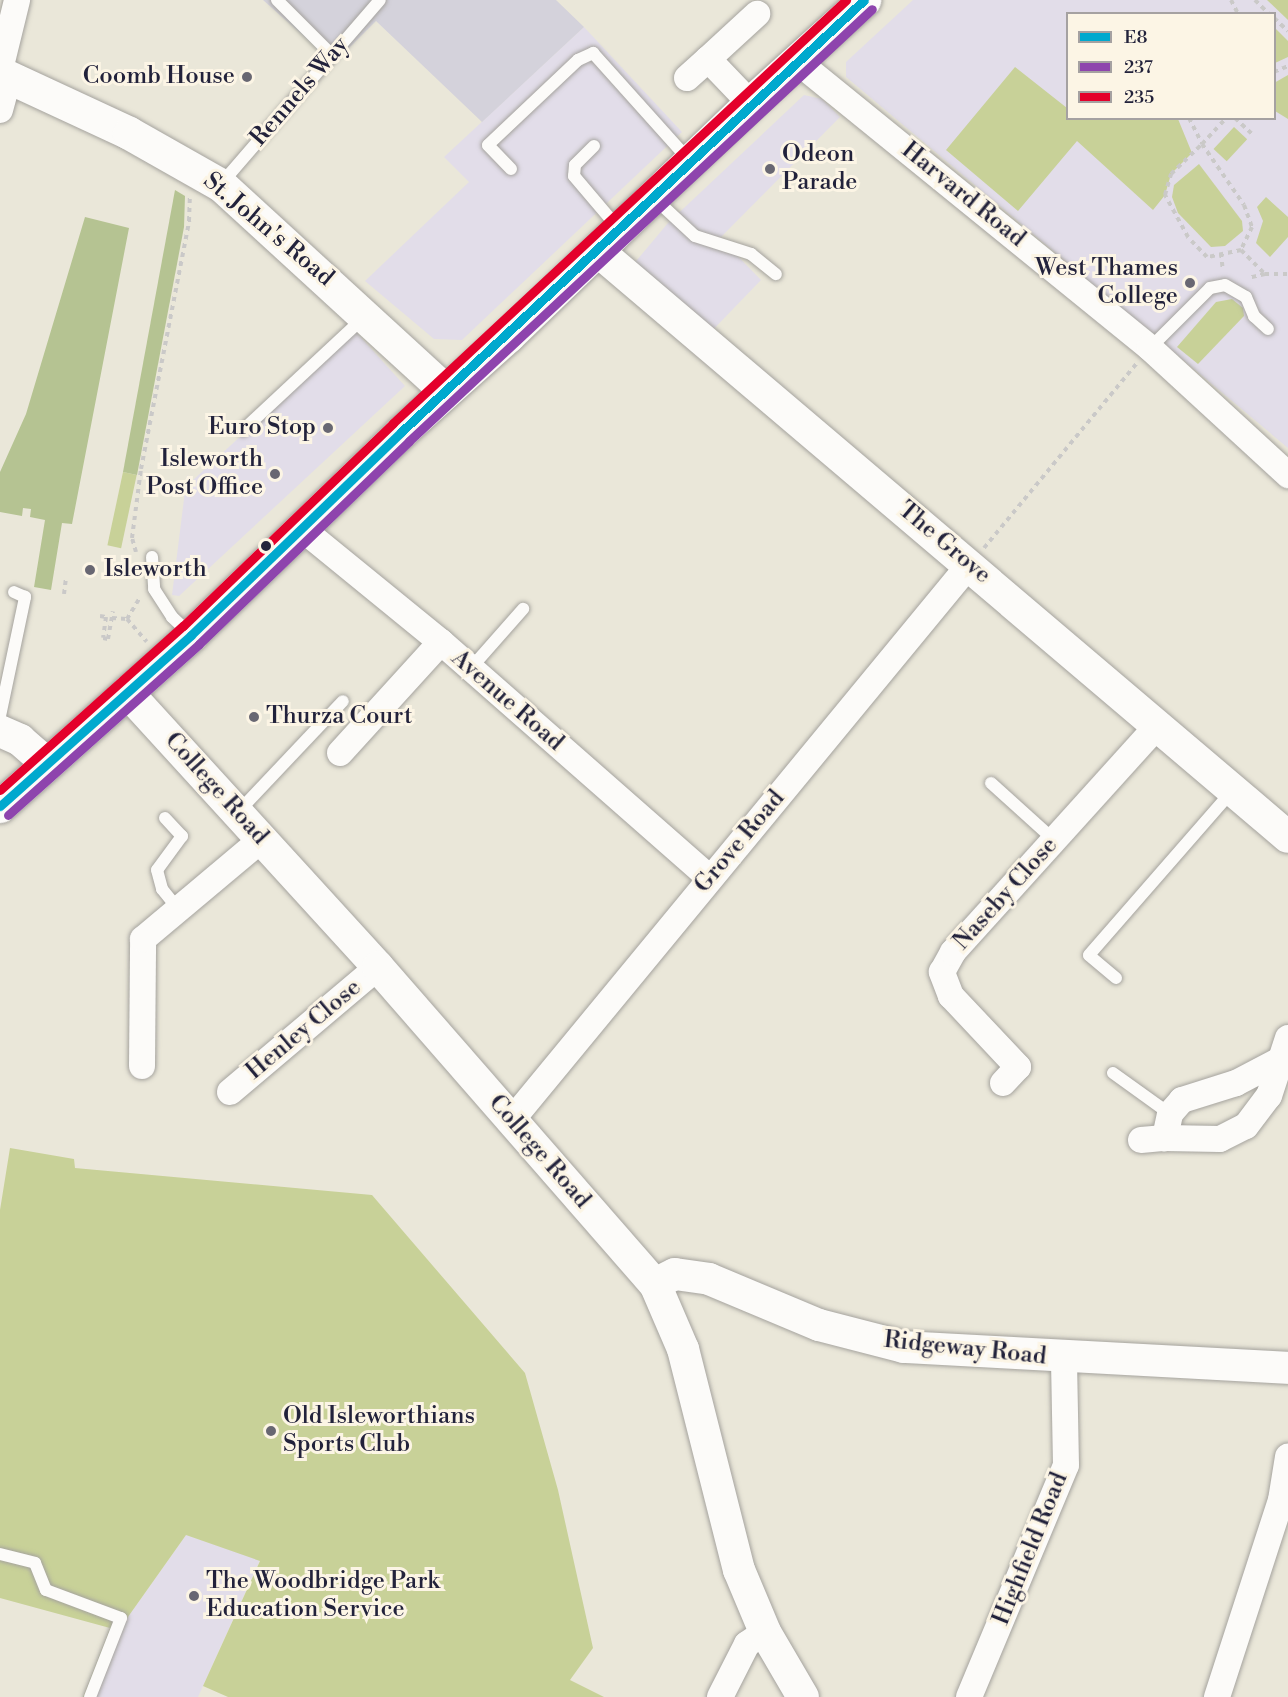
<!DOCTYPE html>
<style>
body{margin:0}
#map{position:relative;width:1288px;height:1697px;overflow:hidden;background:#eae7d9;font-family:"Libre Bodoni",serif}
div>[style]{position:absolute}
.built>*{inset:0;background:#e2dde9}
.industrial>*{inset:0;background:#d4d2db}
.green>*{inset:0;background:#c8d198;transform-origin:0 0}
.forest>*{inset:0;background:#b5c392}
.path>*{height:4px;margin-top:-2px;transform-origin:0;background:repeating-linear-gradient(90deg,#cac9c8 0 4.5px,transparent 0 9px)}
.roads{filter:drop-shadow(0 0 2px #a5a39e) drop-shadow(0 0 2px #a5a39e)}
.service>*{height:12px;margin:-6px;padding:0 6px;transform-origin:6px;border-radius:6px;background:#fcfbf9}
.minor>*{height:26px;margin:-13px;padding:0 13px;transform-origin:13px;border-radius:13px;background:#fcfbf9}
.tertiary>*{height:32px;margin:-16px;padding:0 16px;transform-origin:16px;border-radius:16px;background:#fcfbf9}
.secondary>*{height:33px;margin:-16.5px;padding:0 16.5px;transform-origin:16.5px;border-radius:16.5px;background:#fcfbf9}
.primary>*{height:33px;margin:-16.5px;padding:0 16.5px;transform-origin:16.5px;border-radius:16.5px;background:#fcfbf9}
.bus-1>*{height:9px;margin:-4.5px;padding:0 4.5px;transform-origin:4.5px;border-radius:4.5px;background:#00a9ce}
.bus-2>*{height:9px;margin:-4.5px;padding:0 4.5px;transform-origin:4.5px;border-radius:4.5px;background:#8e44ad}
.bus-3>*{height:9px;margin:-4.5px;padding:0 4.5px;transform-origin:4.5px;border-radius:4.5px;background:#e4002b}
.dots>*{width:16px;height:16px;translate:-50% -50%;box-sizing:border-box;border:3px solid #fcf5e5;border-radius:50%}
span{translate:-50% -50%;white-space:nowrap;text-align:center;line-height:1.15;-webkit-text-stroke:6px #fcf5e5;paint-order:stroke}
.poi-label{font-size:24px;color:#22223b}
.right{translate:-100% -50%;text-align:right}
.left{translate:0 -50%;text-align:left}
.street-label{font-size:24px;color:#22223b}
.legend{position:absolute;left:1066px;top:12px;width:210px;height:108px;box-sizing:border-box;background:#fcf5e5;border:2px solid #a5a1a1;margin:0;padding:8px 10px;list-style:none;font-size:18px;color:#22223b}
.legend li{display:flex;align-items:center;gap:12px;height:30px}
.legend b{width:30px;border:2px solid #a5a1a1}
</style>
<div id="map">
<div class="built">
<div style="clip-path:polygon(evenodd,913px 0,1288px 0,1288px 448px,846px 77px,846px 62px,913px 0,1068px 14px,1274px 14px,1274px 118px,1068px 118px,1068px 14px)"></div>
<div style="clip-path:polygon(584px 27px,682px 132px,462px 340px,434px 339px,365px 281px,469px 182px,444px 157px)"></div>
<div style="clip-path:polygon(804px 95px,822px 99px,840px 117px,720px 238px,761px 280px,706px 337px,632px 266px,668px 223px)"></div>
<div style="clip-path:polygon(355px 331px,405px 386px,179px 596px,172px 595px,187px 475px,192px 481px)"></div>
<div style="clip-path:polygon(186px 1535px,260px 1560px,198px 1697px,93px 1697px,118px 1631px)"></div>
</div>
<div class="industrial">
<div style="clip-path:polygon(263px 0,556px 0,584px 27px,482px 122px,376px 21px,334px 63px)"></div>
</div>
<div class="green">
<div style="clip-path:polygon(1267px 0,1288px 0,1288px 20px)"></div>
<div style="clip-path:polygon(1275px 28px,1288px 41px,1288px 57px,1275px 63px)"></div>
<div style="clip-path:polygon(1015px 67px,1067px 108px,1068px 118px,1178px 119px,1192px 153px,1171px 174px,1165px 195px,1153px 210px,1077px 141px,1018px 211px,946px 150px)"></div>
<div style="clip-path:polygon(1288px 75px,1288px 119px,1275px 111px,1274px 83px)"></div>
<div style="left:1234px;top:127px;width:18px;height:30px;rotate:43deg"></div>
<div style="clip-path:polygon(1199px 164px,1242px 221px,1243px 231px,1225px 246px,1211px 247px,1178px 213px,1172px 197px,1174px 185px)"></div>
<div style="clip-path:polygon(1266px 197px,1288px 217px,1288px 237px,1270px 257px,1256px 243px,1263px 221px,1257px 207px)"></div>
<div style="clip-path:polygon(1232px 299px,1243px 308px,1244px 316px,1198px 364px,1177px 347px,1216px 302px)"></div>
<div style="left:123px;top:472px;width:14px;height:75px;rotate:12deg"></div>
<div style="clip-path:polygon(10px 1148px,74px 1159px,75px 1168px,372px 1195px,525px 1373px,558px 1490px,593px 1648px,570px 1680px,604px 1697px,228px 1697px,203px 1686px,260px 1561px,186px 1535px,118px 1631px,93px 1697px,83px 1697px,110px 1628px,0 1598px,0 1210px)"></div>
</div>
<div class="forest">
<div style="clip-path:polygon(175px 190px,185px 196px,184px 227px,137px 475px,123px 472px)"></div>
<div style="clip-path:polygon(85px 217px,129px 228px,72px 524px,62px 523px,51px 590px,34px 587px,45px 520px,30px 517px,31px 509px,23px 508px,22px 516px,0 512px,0 472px,26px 414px)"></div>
</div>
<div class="path">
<div style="left:1231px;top:0;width:16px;rotate:63deg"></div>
<div style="left:1255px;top:0;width:20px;rotate:45deg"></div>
<div style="left:1274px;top:18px;width:19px;rotate:43deg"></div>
<div style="left:1274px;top:72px;width:15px;rotate:-23deg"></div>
<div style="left:1189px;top:118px;width:29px;rotate:63deg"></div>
<div style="left:1202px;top:144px;width:35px;rotate:-47deg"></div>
<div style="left:1235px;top:118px;width:23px;rotate:43deg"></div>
<div style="left:1202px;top:144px;width:74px;rotate:55.5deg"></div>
<div style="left:1244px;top:205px;width:23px;rotate:70deg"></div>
<div style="left:1252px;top:227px;width:25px;rotate:116deg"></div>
<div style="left:1241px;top:250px;width:35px;rotate:168deg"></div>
<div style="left:1207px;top:257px;width:28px;rotate:-134deg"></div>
<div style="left:1188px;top:237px;width:48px;rotate:-118.7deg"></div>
<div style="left:1165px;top:195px;width:22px;rotate:-74deg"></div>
<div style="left:1171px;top:174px;width:43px;rotate:-44.1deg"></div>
<div style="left:1241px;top:250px;width:34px;rotate:45deg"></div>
<div style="left:1265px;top:274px;width:17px;rotate:167deg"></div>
<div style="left:1221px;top:253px;width:18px;rotate:84deg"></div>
<div style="left:1265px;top:274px;width:23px"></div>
<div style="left:984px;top:548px;width:239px;rotate:-50.4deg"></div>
<div style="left:136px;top:552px;width:15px;rotate:-106deg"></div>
<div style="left:132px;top:538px;width:70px;rotate:-82.6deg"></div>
<div style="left:141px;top:469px;width:253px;rotate:-79deg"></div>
<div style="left:189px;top:221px;width:24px;rotate:-88deg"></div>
<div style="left:64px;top:594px;width:16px;rotate:-83deg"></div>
<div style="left:100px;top:616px;width:6px;rotate:9deg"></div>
<div style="left:106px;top:617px;width:21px;rotate:98deg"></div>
<div style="left:103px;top:638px;width:5px;rotate:11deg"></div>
<div style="left:108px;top:639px;width:28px;rotate:-80deg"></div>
<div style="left:112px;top:618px;width:15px;rotate:4deg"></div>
<div style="left:127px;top:619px;width:30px;rotate:49deg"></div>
<div style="left:127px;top:619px;width:26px;rotate:-59deg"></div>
</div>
<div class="roads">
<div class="service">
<div style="left:277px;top:0;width:76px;rotate:45deg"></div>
<div style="left:594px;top:146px;width:27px;rotate:135deg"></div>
<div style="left:575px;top:165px;width:11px;rotate:95deg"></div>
<div style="left:574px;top:176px;width:70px;rotate:49.7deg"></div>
<div style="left:511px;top:169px;width:33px;rotate:-134deg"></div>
<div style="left:488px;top:145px;width:124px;rotate:-43.4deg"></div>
<div style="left:578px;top:60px;width:17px;rotate:-25deg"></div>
<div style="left:593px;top:53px;width:144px;rotate:48.1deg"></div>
<div style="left:221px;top:184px;width:243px;rotate:-49.2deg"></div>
<div style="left:653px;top:197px;width:57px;rotate:42.9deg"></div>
<div style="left:695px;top:236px;width:59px;rotate:17.8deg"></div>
<div style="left:751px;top:254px;width:32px;rotate:39deg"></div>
<div style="left:1150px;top:348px;width:85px;rotate:-45deg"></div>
<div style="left:1210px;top:288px;width:15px;rotate:-11deg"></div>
<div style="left:1225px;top:285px;width:24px;rotate:30deg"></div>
<div style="left:1246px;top:297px;width:21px;rotate:67deg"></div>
<div style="left:1254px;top:316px;width:19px;rotate:43deg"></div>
<div style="left:243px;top:430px;width:164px;rotate:-43deg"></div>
<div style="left:152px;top:557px;width:32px;rotate:86deg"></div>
<div style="left:154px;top:589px;width:33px;rotate:57deg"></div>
<div style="left:172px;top:617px;width:25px;rotate:43deg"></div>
<div style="left:471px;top:668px;width:79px;rotate:-48.6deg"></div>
<div style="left:0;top:716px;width:122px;rotate:-78.1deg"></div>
<div style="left:25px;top:597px;width:12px;rotate:-156deg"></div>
<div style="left:991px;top:783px;width:85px;rotate:42.1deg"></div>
<div style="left:239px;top:811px;width:151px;rotate:-46.6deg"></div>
<div style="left:165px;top:818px;width:25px;rotate:47deg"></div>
<div style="left:182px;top:836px;width:42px;rotate:126.3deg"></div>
<div style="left:157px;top:870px;width:20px;rotate:75deg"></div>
<div style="left:162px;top:889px;width:26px;rotate:51deg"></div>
<div style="left:1116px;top:978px;width:35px;rotate:-140deg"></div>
<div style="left:1089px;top:955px;width:219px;rotate:-48.9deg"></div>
<div style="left:1113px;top:1073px;width:70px;rotate:35.7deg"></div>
<div style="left:0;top:1554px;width:36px;rotate:14deg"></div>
<div style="left:35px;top:1563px;width:29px;rotate:68deg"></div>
<div style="left:46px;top:1590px;width:80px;rotate:20.5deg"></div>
<div style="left:121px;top:1618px;width:85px;rotate:111.4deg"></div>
</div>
<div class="minor">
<div style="left:708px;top:59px;width:67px;rotate:-42.6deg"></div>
<div style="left:797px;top:61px;width:455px;rotate:39.1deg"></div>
<div style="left:1150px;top:348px;width:188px;rotate:42.6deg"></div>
<div style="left:0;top:70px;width:72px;rotate:-76.3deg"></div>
<div style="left:687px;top:78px;width:28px;rotate:-42deg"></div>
<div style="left:708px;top:59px;width:61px;rotate:46.3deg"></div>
<div style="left:0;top:110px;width:34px;rotate:-75deg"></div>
<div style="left:301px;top:528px;width:181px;rotate:39.2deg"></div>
<div style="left:441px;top:642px;width:358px;rotate:41.3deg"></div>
<div style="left:340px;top:753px;width:150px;rotate:-47.7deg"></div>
<div style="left:1280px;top:1060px;width:50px;rotate:152.4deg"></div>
<div style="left:1236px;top:1083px;width:57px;rotate:162.5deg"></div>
<div style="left:1182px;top:1100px;width:18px;rotate:131deg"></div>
<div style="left:1170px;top:1114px;width:25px;rotate:102deg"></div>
<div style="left:1165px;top:1138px;width:55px;rotate:1deg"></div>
<div style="left:1220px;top:1139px;width:29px;rotate:-27deg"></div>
<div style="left:1246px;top:1126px;width:38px;rotate:-53deg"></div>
<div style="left:1269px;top:1096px;width:61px;rotate:-71.9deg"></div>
<div style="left:142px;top:1066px;width:127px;rotate:-89.5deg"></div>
<div style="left:143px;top:939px;width:155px;rotate:-40deg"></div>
<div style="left:1003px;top:1083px;width:22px;rotate:-47deg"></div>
<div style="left:1018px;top:1067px;width:98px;rotate:-133.3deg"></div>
<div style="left:951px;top:996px;width:26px;rotate:-111deg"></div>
<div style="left:942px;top:972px;width:23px;rotate:-61deg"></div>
<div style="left:953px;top:952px;width:304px;rotate:-47.9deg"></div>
<div style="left:230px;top:1092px;width:194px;rotate:-40.2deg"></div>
<div style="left:511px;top:1121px;width:722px;rotate:-50.51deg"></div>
<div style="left:1141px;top:1140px;width:24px;rotate:-5deg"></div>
<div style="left:720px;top:1697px;width:59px;rotate:-63deg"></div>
<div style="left:747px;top:1644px;width:22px;rotate:-34deg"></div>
<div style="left:969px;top:1697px;width:251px;rotate:-67.3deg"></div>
<div style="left:1066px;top:1465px;width:107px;rotate:-91.1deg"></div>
<div style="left:1217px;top:1697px;width:207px;rotate:-72deg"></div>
<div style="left:1281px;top:1500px;width:44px;rotate:-80.8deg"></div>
</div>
<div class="tertiary">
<div style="left:598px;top:251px;width:905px;rotate:40.34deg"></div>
<div style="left:127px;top:692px;width:372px;rotate:47.6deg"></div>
<div style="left:378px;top:967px;width:421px;rotate:48.9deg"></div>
<div style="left:655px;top:1284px;width:71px;rotate:66.7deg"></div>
<div style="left:683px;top:1349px;width:228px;rotate:75.8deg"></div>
<div style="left:739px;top:1570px;width:67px;rotate:67.2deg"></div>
<div style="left:765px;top:1632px;width:75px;rotate:59.7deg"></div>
<div style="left:0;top:731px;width:22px;rotate:24deg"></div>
<div style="left:20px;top:740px;width:35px;rotate:41deg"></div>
<div style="left:655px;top:1284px;width:22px;rotate:-27deg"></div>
<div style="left:675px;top:1274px;width:34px;rotate:8deg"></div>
<div style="left:709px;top:1279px;width:119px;rotate:22.7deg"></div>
<div style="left:819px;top:1325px;width:88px;rotate:14.5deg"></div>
<div style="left:904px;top:1347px;width:385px;rotate:3.1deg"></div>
</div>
<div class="secondary">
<div style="left:0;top:73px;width:142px;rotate:24.9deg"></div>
<div style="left:129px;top:133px;width:106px;rotate:29.5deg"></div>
<div style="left:221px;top:185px;width:305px;rotate:42.5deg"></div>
</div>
<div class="primary">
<div style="left:0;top:806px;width:256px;rotate:-41.8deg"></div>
<div style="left:191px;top:635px;width:292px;rotate:-44deg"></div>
<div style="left:401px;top:432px;width:144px;rotate:-41.9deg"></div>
<div style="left:508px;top:336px;width:336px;rotate:-43.9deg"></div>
<div style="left:750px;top:103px;width:154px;rotate:-42.1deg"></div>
</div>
</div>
<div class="bus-1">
<div style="left:0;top:806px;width:256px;rotate:-41.8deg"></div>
<div style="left:191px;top:635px;width:292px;rotate:-44deg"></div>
<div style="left:401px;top:432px;width:633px;rotate:-43.02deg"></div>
</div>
<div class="bus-2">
<div style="left:8px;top:815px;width:256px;rotate:-41.8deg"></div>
<div style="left:199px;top:644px;width:292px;rotate:-44deg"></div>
<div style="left:409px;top:441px;width:633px;rotate:-43.02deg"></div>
</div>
<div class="bus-3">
<div style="left:0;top:790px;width:246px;rotate:-41.9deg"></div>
<div style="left:183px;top:626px;width:292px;rotate:-44deg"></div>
<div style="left:393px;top:423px;width:620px;rotate:-43.04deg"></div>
</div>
<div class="dots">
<div style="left:247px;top:77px;background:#686772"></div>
<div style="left:770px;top:169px;background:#686772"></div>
<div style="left:1190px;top:283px;background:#686772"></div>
<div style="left:328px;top:428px;background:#686772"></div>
<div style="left:275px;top:474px;background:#686772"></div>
<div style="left:266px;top:546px;background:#22223b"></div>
<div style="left:90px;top:570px;background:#686772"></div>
<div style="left:254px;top:717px;background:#686772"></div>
<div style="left:271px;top:1431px;background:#686772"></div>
<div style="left:194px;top:1596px;background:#686772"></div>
</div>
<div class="poi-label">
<span class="right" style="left:235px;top:77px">Coomb House</span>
<span class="left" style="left:782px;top:169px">Odeon<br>Parade</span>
<span class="right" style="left:1178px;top:283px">West Thames<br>College</span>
<span class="right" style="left:316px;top:428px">Euro Stop</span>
<span class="right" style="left:263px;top:474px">Isleworth<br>Post Office</span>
<span class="left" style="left:104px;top:570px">Isleworth</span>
<span class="left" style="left:266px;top:717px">Thurza Court</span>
<span class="left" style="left:283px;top:1431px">Old Isleworthians<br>Sports Club</span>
<span class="left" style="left:206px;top:1596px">The Woodbridge Park<br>Education Service</span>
</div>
<div class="street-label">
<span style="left:300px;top:92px;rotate:-49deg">Rennels Way</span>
<span style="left:963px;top:195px;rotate:39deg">Harvard Road</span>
<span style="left:268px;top:230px;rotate:40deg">St. John's Road</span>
<span style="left:944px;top:543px;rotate:40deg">The Grove</span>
<span style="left:507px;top:701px;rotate:41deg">Avenue Road</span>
<span style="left:216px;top:789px;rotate:48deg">College Road</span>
<span style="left:740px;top:842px;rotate:-50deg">Grove Road</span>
<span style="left:1006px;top:894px;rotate:-48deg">Naseby Close</span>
<span style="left:304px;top:1030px;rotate:-40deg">Henley Close</span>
<span style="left:539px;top:1152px;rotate:49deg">College Road</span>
<span style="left:965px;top:1349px;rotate:6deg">Ridgeway Road</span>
<span style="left:1031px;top:1549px;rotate:-68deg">Highfield Road</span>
</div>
<ul class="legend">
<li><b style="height:8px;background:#00a9ce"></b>E8</li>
<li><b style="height:8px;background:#8e44ad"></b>237</li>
<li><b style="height:8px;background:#e4002b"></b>235</li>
</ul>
</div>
